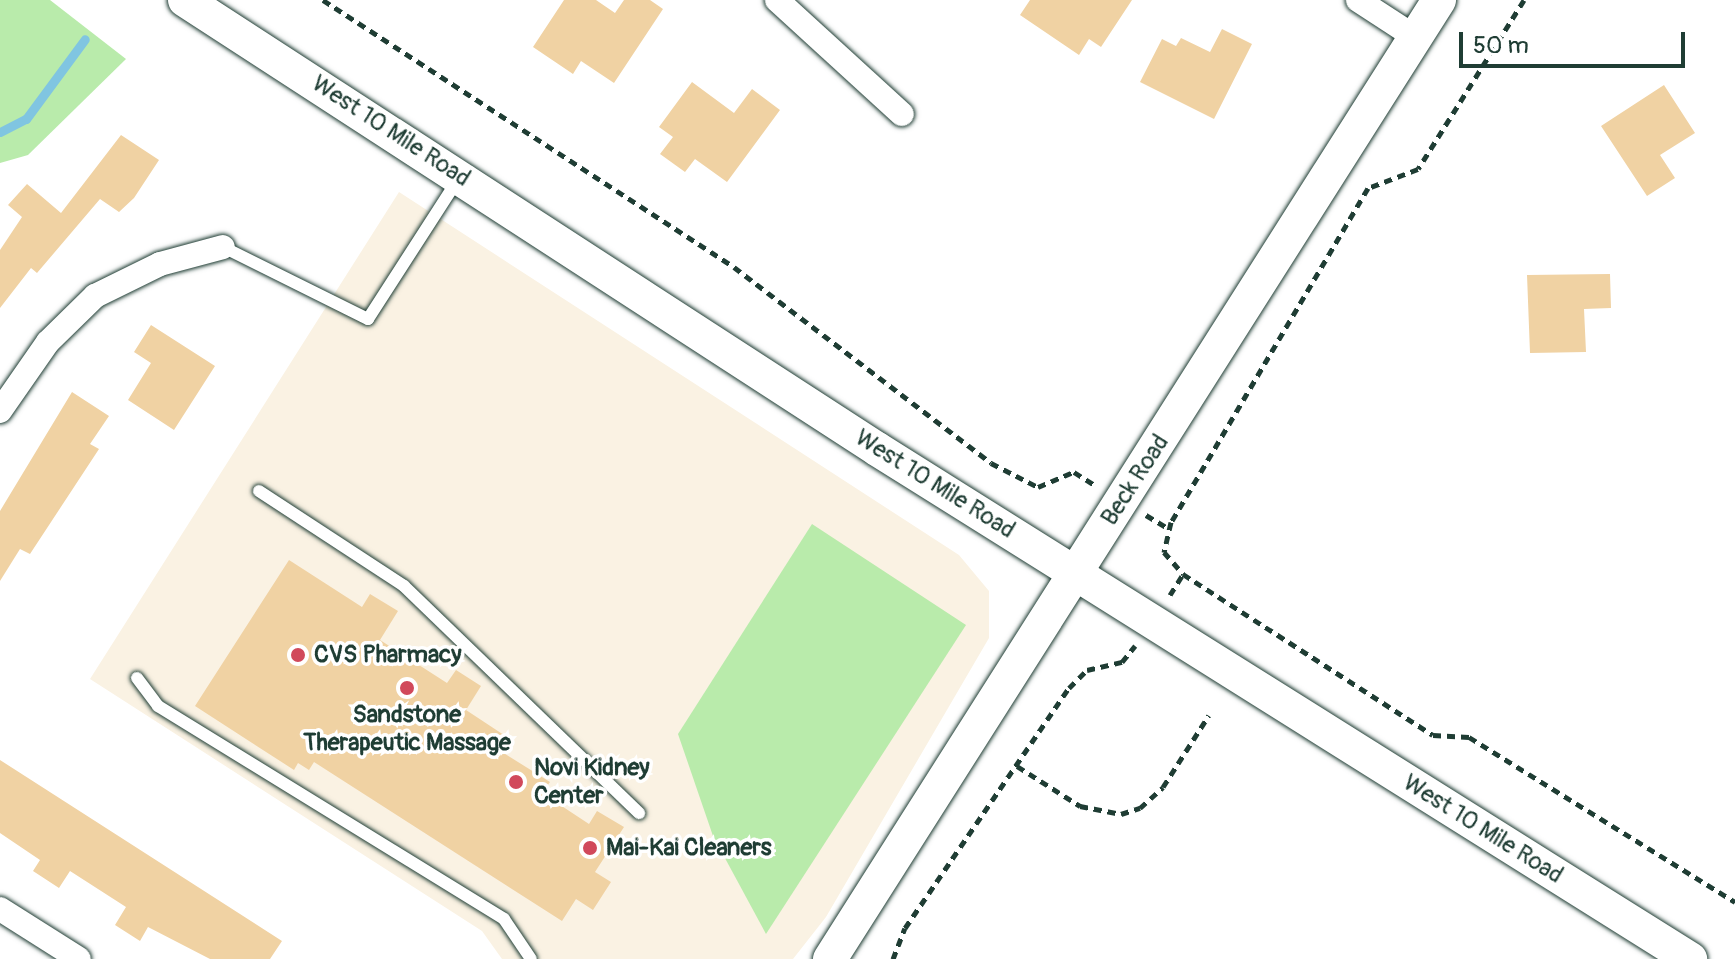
<!DOCTYPE html>
<style>
body{margin:0}
#map{position:relative;width:1735px;height:959px;overflow:hidden;background:#fff;font-family:Pangolin,sans-serif}
div>[style]{position:absolute}
.built>*{inset:0;background:#faf2e3}
.green>*{inset:0;background:#b9ebab}
.stream>*{height:9px;margin:-4.5px;padding:0 4.5px;transform-origin:4.5px;border-radius:4.5px;background:#80c5e1}
.building>*{inset:0;background:#f0d2a3}
.path>*{height:5px;margin-top:-2.5px;transform-origin:0;background:repeating-linear-gradient(90deg,#1f3d34 0 8px,transparent 0 14px)}
.roads{filter:drop-shadow(0 0 2px #1f3d34) drop-shadow(0 0 2px #1f3d34)}
.lane>*{height:12px;margin:-6px;padding:0 6px;transform-origin:6px;border-radius:6px;background:#fff}
.street>*{height:24px;margin:-12px;padding:0 12px;transform-origin:12px;border-radius:12px;background:#fff}
.secondary>*{height:34px;margin:-17px;padding:0 17px;transform-origin:17px;border-radius:17px;background:#fff}
.dots>*{width:22px;height:22px;translate:-50% -50%;box-sizing:border-box;border:4px solid #fff;border-radius:50%}
span{translate:-50% -50%;white-space:nowrap;text-align:center;line-height:1.15;-webkit-text-stroke:7px #fff;paint-order:stroke}
.street-label{font-size:24px;color:#1f3d34}
.poi-label{font-size:24px;color:#1f3d34;font-weight:700}
.left{translate:0 -50%;text-align:left}
.scale{position:absolute;left:1459px;top:32px;width:226px;height:36px;box-sizing:border-box;border:4px solid #1f3d34;border-top:0;padding-left:10px;font-size:24px;line-height:28px;white-space:nowrap;color:#1f3d34;-webkit-text-stroke:6px #fff;paint-order:stroke}
</style>
<div id="map">
<div class="built">
<div style="clip-path:polygon(399px 192px,959px 555px,989px 591px,989px 638px,826px 917px,793px 959px,502px 959px,482px 931px,90px 679px)"></div>
</div>
<div class="green">
<div style="clip-path:polygon(0 0,50px 0,126px 59px,28px 155px,0 163px)"></div>
<div style="clip-path:polygon(812px 524px,966px 625px,766px 934px,713px 836px,678px 734px)"></div>
</div>
<div class="stream">
<div style="left:0;top:132px;width:29px;rotate:-27deg"></div>
<div style="left:26px;top:119px;width:99px;rotate:-53.6deg"></div>
</div>
<div class="building">
<div style="clip-path:polygon(564px 0,596px 0,615px 13px,624px 0,650px 0,663px 9px,614px 83px,581px 61px,573px 74px,533px 47px)"></div>
<div style="clip-path:polygon(1030px 0,1132px 0,1101px 47px,1089px 39px,1079px 55px,1020px 15px)"></div>
<div style="clip-path:polygon(1222px 29px,1252px 44px,1214px 119px,1140px 82px,1162px 39px,1176px 46px,1181px 38px,1210px 52px)"></div>
<div style="clip-path:polygon(692px 82px,734px 113px,752px 89px,780px 110px,727px 182px,695px 159px,685px 172px,660px 154px,673px 137px,659px 127px)"></div>
<div style="clip-path:polygon(1664px 85px,1695px 133px,1660px 155px,1675px 178px,1647px 196px,1601px 126px)"></div>
<div style="clip-path:polygon(121px 135px,159px 160px,134px 198px,119px 212px,100px 199px,37px 273px,31px 268px,0 308px,0 250px,22px 217px,8px 205px,27px 184px,61px 213px)"></div>
<div style="clip-path:polygon(1610px 274px,1611px 308px,1584px 309px,1586px 352px,1530px 353px,1527px 275px)"></div>
<div style="clip-path:polygon(151px 325px,215px 366px,174px 430px,128px 400px,151px 363px,134px 352px)"></div>
<div style="clip-path:polygon(72px 392px,109px 416px,90px 444px,99px 449px,30px 554px,20px 549px,0 581px,0 511px)"></div>
<div style="clip-path:polygon(289px 560px,362px 607px,370px 594px,398px 611px,380px 640px,447px 683px,456px 670px,481px 686px,466px 710px,510px 739px,502px 752px,550px 782px,542px 793px,589px 824px,597px 811px,624px 827px,595px 872px,611px 882px,593px 910px,576px 899px,562px 921px,314px 762px,309px 770px,298px 763px,294px 770px,195px 706px)"></div>
<div style="clip-path:polygon(0 760px,282px 941px,270px 959px,210px 959px,148px 927px,140px 941px,115px 925px,126px 907px,70px 871px,59px 888px,33px 871px,40px 860px,0 833px)"></div>
</div>
<div class="path">
<div style="left:323px;top:0;width:490px;rotate:33deg"></div>
<div style="left:734px;top:267px;width:323px;rotate:37.3deg"></div>
<div style="left:991px;top:463px;width:53px;rotate:27.1deg"></div>
<div style="left:1038px;top:487px;width:39px;rotate:-23deg"></div>
<div style="left:1074px;top:472px;width:26px;rotate:32deg"></div>
<div style="left:1524px;top:0;width:199px;rotate:122.1deg"></div>
<div style="left:1418px;top:169px;width:53px;rotate:159.2deg"></div>
<div style="left:1368px;top:188px;width:388px;rotate:120.5deg"></div>
<div style="left:1171px;top:522px;width:31px;rotate:103deg"></div>
<div style="left:1164px;top:552px;width:29px;rotate:49deg"></div>
<div style="left:1183px;top:574px;width:297px;rotate:32.8deg"></div>
<div style="left:1433px;top:735px;width:36px;rotate:3deg"></div>
<div style="left:1469px;top:737px;width:313px;rotate:31.8deg"></div>
<div style="left:1146px;top:515px;width:27px;rotate:31deg"></div>
<div style="left:1170px;top:595px;width:25px;rotate:-58deg"></div>
<div style="left:1017px;top:766px;width:75px;rotate:32.4deg"></div>
<div style="left:1080px;top:806px;width:42px;rotate:11deg"></div>
<div style="left:1121px;top:814px;width:20px;rotate:-18deg"></div>
<div style="left:1140px;top:808px;width:31px;rotate:-42deg"></div>
<div style="left:1163px;top:787px;width:85px;rotate:-57.4deg"></div>
<div style="left:893px;top:959px;width:33px;rotate:-69deg"></div>
<div style="left:905px;top:928px;width:291px;rotate:-55.7deg"></div>
<div style="left:1069px;top:688px;width:25px;rotate:-45deg"></div>
<div style="left:1087px;top:670px;width:36px;rotate:-13deg"></div>
<div style="left:1122px;top:662px;width:21px;rotate:-51deg"></div>
</div>
<div class="roads">
<div class="lane">
<div style="left:223px;top:247px;width:162px;rotate:26.4deg"></div>
<div style="left:368px;top:319px;width:168px;rotate:-57.2deg"></div>
<div style="left:259px;top:491px;width:173px;rotate:33.2deg"></div>
<div style="left:404px;top:586px;width:327px;rotate:44deg"></div>
<div style="left:137px;top:678px;width:35px;rotate:53deg"></div>
<div style="left:158px;top:706px;width:406px;rotate:31.6deg"></div>
<div style="left:504px;top:919px;width:48px;rotate:56deg"></div>
</div>
<div class="street">
<div style="left:777px;top:0;width:169px;rotate:42.4deg"></div>
<div style="left:1358px;top:0;width:68px;rotate:33deg"></div>
<div style="left:0;top:411px;width:84px;rotate:-55.2deg"></div>
<div style="left:48px;top:342px;width:66px;rotate:-44.4deg"></div>
<div style="left:95px;top:296px;width:72px;rotate:-26.2deg"></div>
<div style="left:160px;top:264px;width:65px;rotate:-15.1deg"></div>
<div style="left:0;top:909px;width:93px;rotate:32.3deg"></div>
</div>
<div class="secondary">
<div style="left:185px;top:0;width:825px;rotate:32.98deg"></div>
<div style="left:877px;top:449px;width:960px;rotate:32.1deg"></div>
<div style="left:830px;top:959px;width:1136px;rotate:-57.58deg"></div>
</div>
</div>
<div class="dots">
<div style="left:298px;top:655px;background:#d1495b"></div>
<div style="left:407px;top:688px;background:#d1495b"></div>
<div style="left:516px;top:782px;background:#d1495b"></div>
<div style="left:590px;top:848px;background:#d1495b"></div>
</div>
<div class="street-label">
<span style="left:391px;top:131px;rotate:33deg">West 10 Mile Road</span>
<span style="left:1135px;top:480px;rotate:-57deg">Beck Road</span>
<span style="left:935px;top:484px;rotate:32deg">West 10 Mile Road</span>
<span style="left:1483px;top:829px;rotate:32deg">West 10 Mile Road</span>
</div>
<div class="poi-label">
<span class="left" style="left:314px;top:655px">CVS Pharmacy</span>
<span style="left:407px;top:729px">Sandstone<br>Therapeutic Massage</span>
<span class="left" style="left:534px;top:782px">Novi Kidney<br>Center</span>
<span class="left" style="left:606px;top:848px">Mai-Kai Cleaners</span>
</div>
<div class="scale">50 m</div>
</div>
